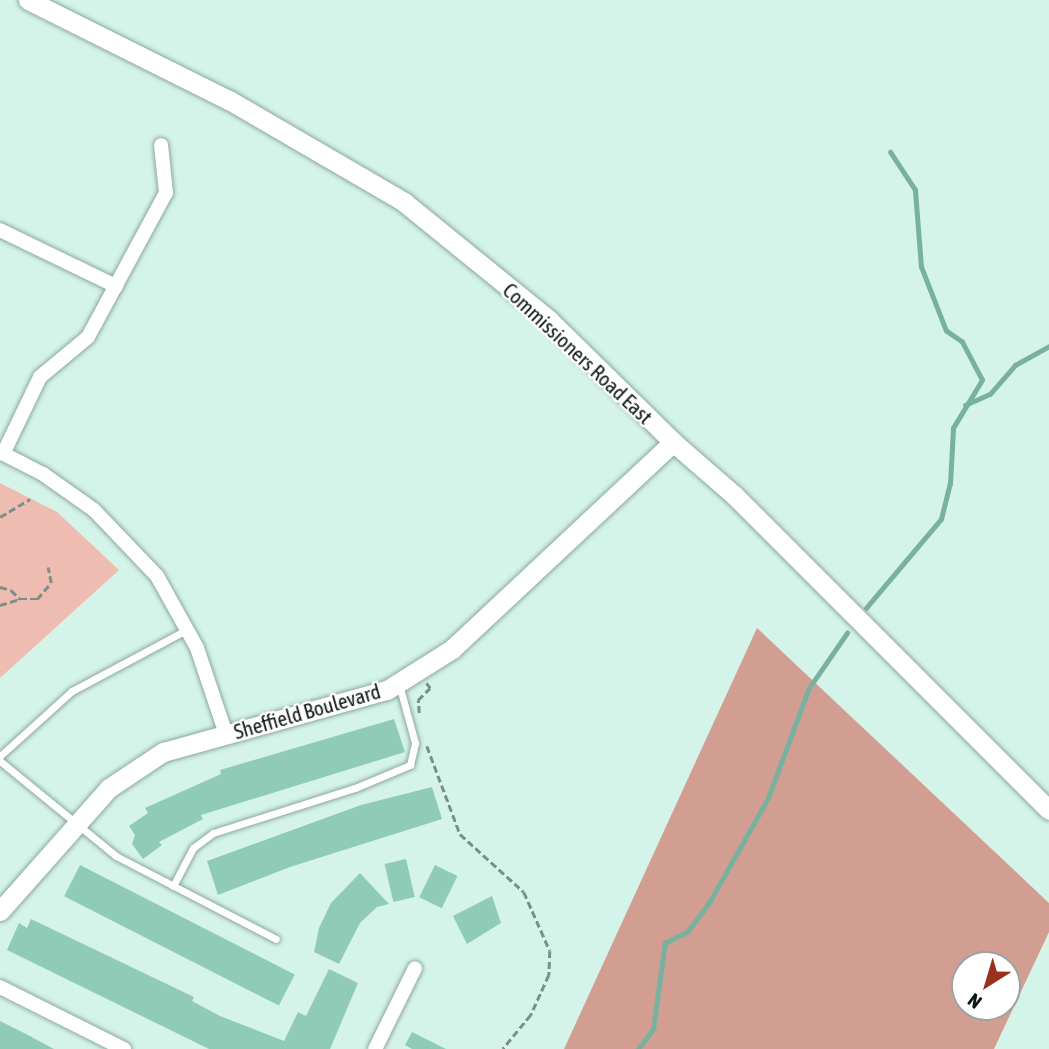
<!DOCTYPE html>
<style>
body{margin:0}
#map{position:relative;width:1049px;height:1049px;overflow:hidden;background:#d5f4e9;font-family:"Asap Condensed",sans-serif}
div>[style]{position:absolute}
.green>*{inset:0;background:#eebcb1}
.forest>*{inset:0;background:#d39e92}
.stream>*{height:4.5px;margin:-2.25px;padding:0 2.25px;transform-origin:2.25px;border-radius:2.25px;background:#78b19e}
.building>*{inset:0;background:#90cbb7;transform-origin:0 0}
.path>*{height:2.5px;margin-top:-1.25px;transform-origin:0;background:repeating-linear-gradient(90deg,#798f87 0 7px,transparent 0 10.5px)}
.roads{filter:drop-shadow(0 0 2px #8ba89e) drop-shadow(0 0 2px #8ba89e)}
.lane>*{height:7px;margin:-3.5px;padding:0 3.5px;transform-origin:3.5px;border-radius:3.5px;background:#fff}
.street>*{height:14px;margin:-7px;padding:0 7px;transform-origin:7px;border-radius:7px;background:#fff}
.secondary>*{height:19px;margin:-9.5px;padding:0 9.5px;transform-origin:9.5px;border-radius:9.5px;background:#fff}
span{translate:-50% -50%;white-space:nowrap;text-align:center;line-height:1.15;-webkit-text-stroke:5px #fff;paint-order:stroke}
.street-label{font-size:21px;color:#0c1713}
.north{position:absolute;left:951px;top:951px;width:70px;height:70px;box-sizing:border-box;background:#fff;border:2px solid #9ea2a1;border-radius:50%;rotate:217deg;font-size:19px;font-weight:700;line-height:28px;text-align:center;color:#0c1713}
.north::after{content:'';display:block;margin:auto;width:24px;height:32px;background:#9a311c;clip-path:polygon(50% 0,100% 100%,50% 72%,0 100%)}
</style>
<div id="map">
<div class="green">
<div style="clip-path:polygon(0 483px,57px 512px,119px 570px,0 678px)"></div>
</div>
<div class="forest">
<div style="clip-path:polygon(evenodd,757px 628px,1049px 903px,1049px 932px,994px 1049px,564px 1049px,757px 628px,965px 965px,1007px 965px,1007px 1007px,965px 1007px,965px 965px)"></div>
</div>
<div class="stream">
<div style="left:965px;top:405px;width:27px;rotate:-24deg"></div>
<div style="left:990px;top:394px;width:38px;rotate:-49deg"></div>
<div style="left:1015px;top:365px;width:39px;rotate:-29deg"></div>
<div style="left:866px;top:608px;width:116px;rotate:-49.9deg"></div>
<div style="left:941px;top:519px;width:36px;rotate:-76deg"></div>
<div style="left:950px;top:484px;width:56px;rotate:-86.9deg"></div>
<div style="left:953px;top:428px;width:56px;rotate:-58.9deg"></div>
<div style="left:982px;top:380px;width:43px;rotate:-117.8deg"></div>
<div style="left:962px;top:342px;width:19px;rotate:-145deg"></div>
<div style="left:946px;top:331px;width:69px;rotate:-111.3deg"></div>
<div style="left:921px;top:267px;width:77px;rotate:-94.5deg"></div>
<div style="left:915px;top:190px;width:45px;rotate:-123.3deg"></div>
<div style="left:638px;top:1049px;width:25px;rotate:-53deg"></div>
<div style="left:653px;top:1029px;width:87px;rotate:-82.1deg"></div>
<div style="left:665px;top:943px;width:25px;rotate:-27deg"></div>
<div style="left:687px;top:932px;width:39px;rotate:-53deg"></div>
<div style="left:710px;top:901px;width:118px;rotate:-60.6deg"></div>
<div style="left:768px;top:798px;width:117px;rotate:-69.6deg"></div>
<div style="left:809px;top:688px;width:67px;rotate:-55.4deg"></div>
</div>
<div class="building">
<div style="clip-path:polygon(394px 719px,405px 752px,201px 815px,203px 819px,159px 842px,162px 845px,143px 859px,132px 844px,135px 835px,129px 826px,148px 813px,145px 808px,221px 774px,220px 770px)"></div>
<div style="clip-path:polygon(432px 787px,442px 819px,290px 867px,218px 895px,207px 861px,361px 805px)"></div>
<div style="left:406px;top:859px;width:39px;height:22px;rotate:77deg"></div>
<div style="left:80px;top:865px;width:241px;height:35px;rotate:27deg"></div>
<div style="left:435px;top:865px;width:25px;height:36px;rotate:26deg"></div>
<div style="clip-path:polygon(360px 873px,389px 904px,377px 907px,360px 923px,339px 964px,314px 952px,319px 928px,331px 903px)"></div>
<div style="clip-path:polygon(492px 896px,501px 923px,467px 944px,453px 916px)"></div>
<div style="clip-path:polygon(31px 919px,194px 997px,192px 1001px,220px 1016px,284px 1041px,298px 1012px,306px 1016px,329px 969px,358px 983px,330px 1049px,209px 1049px,7px 950px,19px 923px,27px 928px)"></div>
<div style="clip-path:polygon(0 1021px,26px 1034px,54px 1049px,0 1049px)"></div>
<div style="clip-path:polygon(412px 1032px,446px 1049px,412px 1049px,405px 1045px)"></div>
</div>
<div class="path">
<div style="left:0;top:517px;width:35px;rotate:-31deg"></div>
<div style="left:0;top:587px;width:11px;rotate:15deg"></div>
<div style="left:11px;top:590px;width:13px;rotate:45deg"></div>
<div style="left:20px;top:599px;width:17px"></div>
<div style="left:37px;top:599px;width:21px;rotate:-49deg"></div>
<div style="left:51px;top:583px;width:16px;rotate:-101deg"></div>
<div style="left:0;top:605px;width:21px;rotate:-17deg"></div>
<div style="left:419px;top:713px;width:13px;rotate:-94deg"></div>
<div style="left:418px;top:700px;width:17px;rotate:-45deg"></div>
<div style="left:430px;top:688px;width:6px;rotate:-129deg"></div>
<div style="left:427px;top:746px;width:94px;rotate:69.4deg"></div>
<div style="left:460px;top:834px;width:86px;rotate:42.2deg"></div>
<div style="left:524px;top:892px;width:64px;rotate:66.2deg"></div>
<div style="left:550px;top:951px;width:24px;rotate:92deg"></div>
<div style="left:549px;top:975px;width:44px;rotate:114.2deg"></div>
<div style="left:531px;top:1015px;width:44px;rotate:129.5deg"></div>
</div>
<div class="roads">
<div class="lane">
<div style="left:0;top:756px;width:97px;rotate:-42.1deg"></div>
<div style="left:72px;top:691px;width:132px;rotate:-28.1deg"></div>
<div style="left:0;top:761px;width:150px;rotate:39.3deg"></div>
<div style="left:116px;top:856px;width:180px;rotate:27.4deg"></div>
<div style="left:173px;top:886px;width:43px;rotate:-62.2deg"></div>
<div style="left:193px;top:848px;width:25px;rotate:-37deg"></div>
<div style="left:213px;top:833px;width:149px;rotate:-17.6deg"></div>
<div style="left:355px;top:788px;width:60px;rotate:-22.7deg"></div>
<div style="left:410px;top:765px;width:23px;rotate:-77deg"></div>
<div style="left:415px;top:743px;width:61px;rotate:-105.2deg"></div>
</div>
<div class="street">
<div style="left:0;top:230px;width:129px;rotate:25.8deg"></div>
<div style="left:0;top:452px;width:48px;rotate:27.1deg"></div>
<div style="left:43px;top:474px;width:62px;rotate:35.2deg"></div>
<div style="left:94px;top:510px;width:91px;rotate:46.3deg"></div>
<div style="left:157px;top:576px;width:82px;rotate:60.9deg"></div>
<div style="left:197px;top:648px;width:91px;rotate:71.4deg"></div>
<div style="left:3px;top:454px;width:85px;rotate:-64.3deg"></div>
<div style="left:40px;top:377px;width:62px;rotate:-39.8deg"></div>
<div style="left:88px;top:337px;width:164px;rotate:-61.6deg"></div>
<div style="left:166px;top:193px;width:48px;rotate:-95.9deg"></div>
<div style="left:0;top:987px;width:139px;rotate:26.6deg"></div>
<div style="left:375px;top:1049px;width:90px;rotate:-63.7deg"></div>
</div>
<div class="secondary">
<div style="left:28px;top:0;width:225px;rotate:26.5deg"></div>
<div style="left:229px;top:100px;width:203px;rotate:30.2deg"></div>
<div style="left:404px;top:202px;width:187px;rotate:39.1deg"></div>
<div style="left:549px;top:320px;width:174px;rotate:44.5deg"></div>
<div style="left:673px;top:442px;width:81px;rotate:41deg"></div>
<div style="left:734px;top:495px;width:445px;rotate:45deg"></div>
<div style="left:0;top:911px;width:164px;rotate:-48.5deg"></div>
<div style="left:109px;top:788px;width:65px;rotate:-33.7deg"></div>
<div style="left:163px;top:752px;width:232px;rotate:-15.5deg"></div>
<div style="left:387px;top:690px;width:77px;rotate:-32.2deg"></div>
<div style="left:452px;top:649px;width:303px;rotate:-43.1deg"></div>
</div>
</div>
<div class="street-label">
<span style="left:578px;top:353px;rotate:43deg">Commissioners Road East</span>
<span style="left:307px;top:711px;rotate:-16deg">Sheffield Boulevard</span>
</div>
<div class="north">N</div>
</div>
